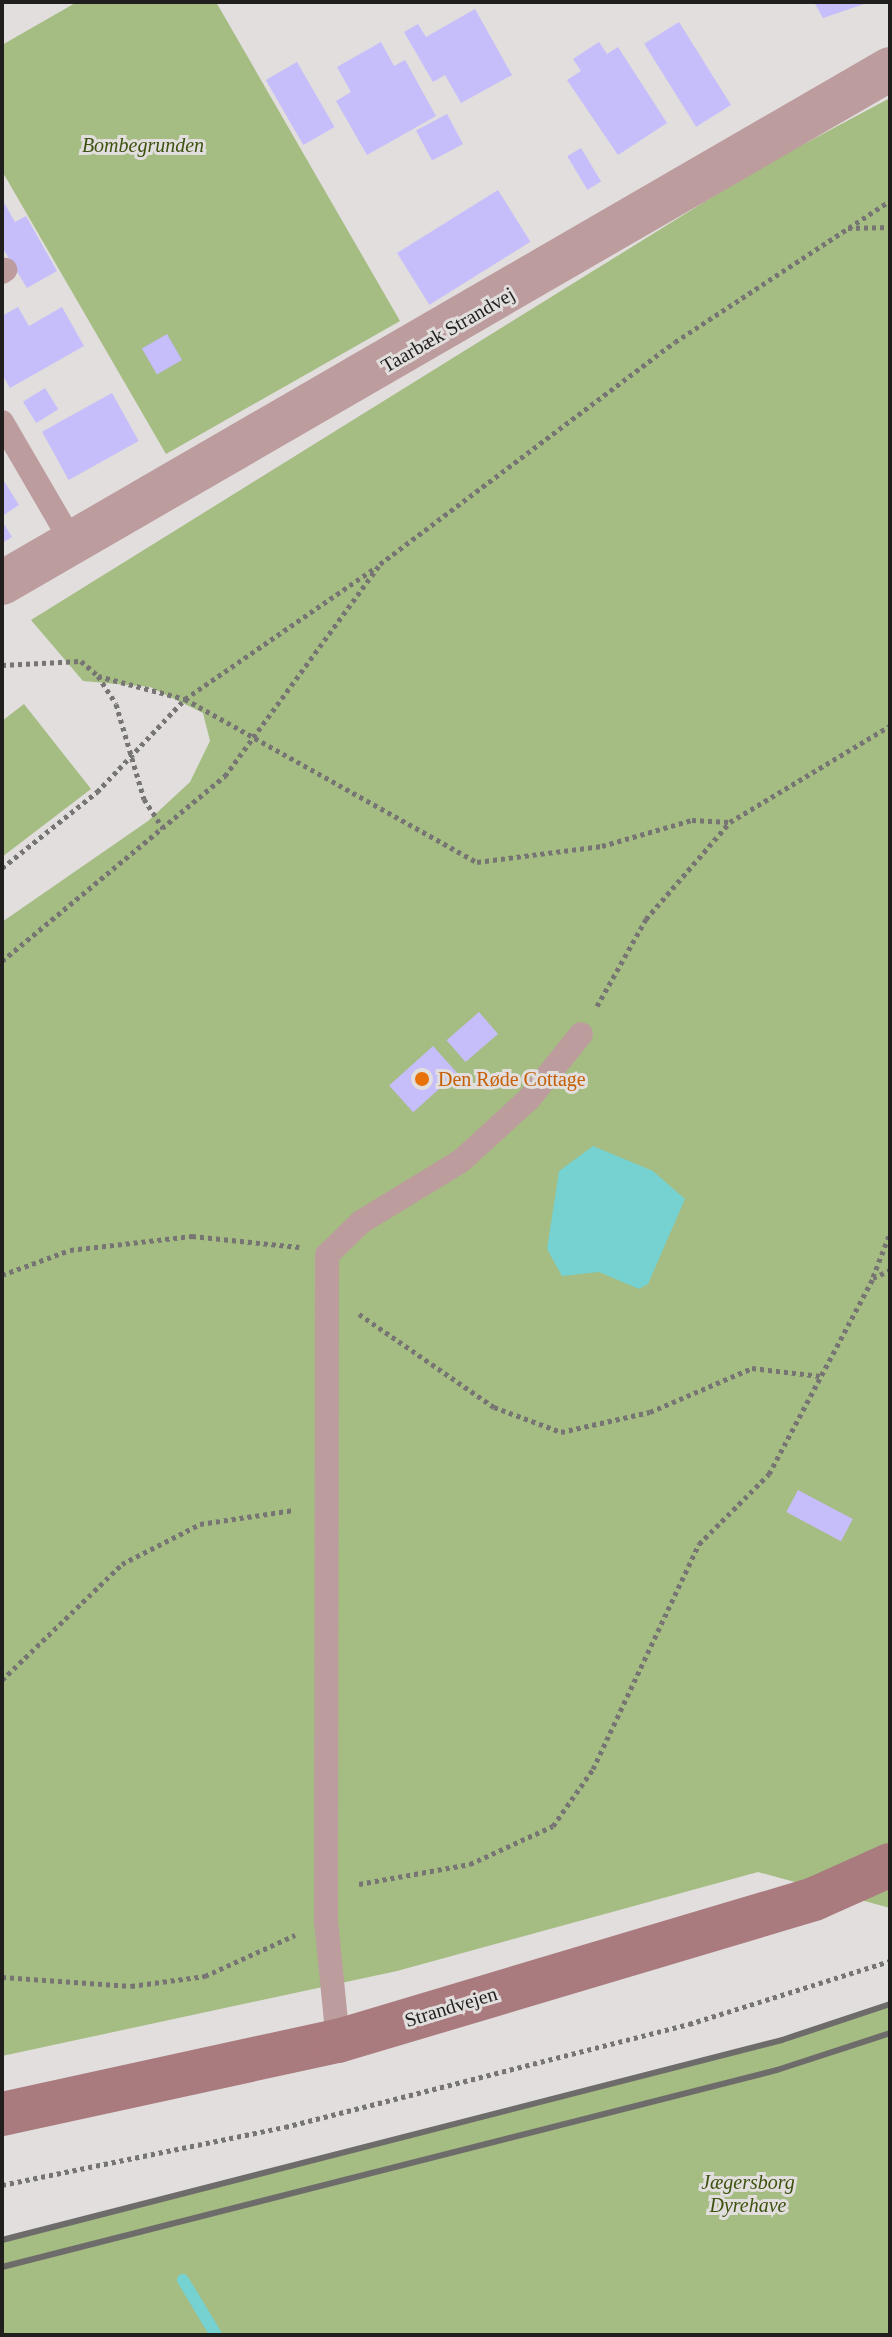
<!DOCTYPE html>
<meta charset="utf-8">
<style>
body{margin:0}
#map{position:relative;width:892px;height:2337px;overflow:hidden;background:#e1dedd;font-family:"Times New Roman",serif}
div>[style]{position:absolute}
.green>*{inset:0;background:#a5bc82}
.water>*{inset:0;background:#76d1d1}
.stream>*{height:12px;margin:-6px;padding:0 6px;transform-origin:6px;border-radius:6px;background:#76d1d1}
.building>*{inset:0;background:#c6bdfb;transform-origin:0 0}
.path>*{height:5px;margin-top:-2.5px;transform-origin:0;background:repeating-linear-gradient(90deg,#777574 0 4px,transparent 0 8px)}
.lane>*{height:24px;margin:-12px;padding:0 12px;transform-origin:12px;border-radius:12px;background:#bd9c9e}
.street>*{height:44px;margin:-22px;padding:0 22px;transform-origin:22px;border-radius:22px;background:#bd9c9e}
.secondary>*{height:44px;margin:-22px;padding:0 22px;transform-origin:22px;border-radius:22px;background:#aa7b7e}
.rail>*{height:6px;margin:-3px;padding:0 3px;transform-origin:3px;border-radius:3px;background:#6e6c6b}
.dots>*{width:22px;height:22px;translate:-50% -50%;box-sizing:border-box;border:4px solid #e1dedd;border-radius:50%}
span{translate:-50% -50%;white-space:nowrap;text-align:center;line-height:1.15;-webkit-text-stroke:6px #e1dedd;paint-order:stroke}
.park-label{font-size:20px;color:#3d520f;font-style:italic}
.street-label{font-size:20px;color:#201f1e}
.food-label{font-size:20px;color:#c56008}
.left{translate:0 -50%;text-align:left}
.frame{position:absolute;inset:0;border:4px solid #201f1e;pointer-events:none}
</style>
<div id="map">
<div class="green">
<div style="clip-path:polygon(77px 2px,216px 2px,400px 321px,166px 454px,2px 171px,2px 45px)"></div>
<div style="clip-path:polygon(890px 98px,890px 1908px,758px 1872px,397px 1971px,2px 2056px,2px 922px,148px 821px,190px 782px,210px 741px,203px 713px,150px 687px,83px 681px,31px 620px,759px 168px)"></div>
<div style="clip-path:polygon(24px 704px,91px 789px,2px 857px,2px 721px)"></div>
<div style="clip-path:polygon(890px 2004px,890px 2335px,2px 2335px,2px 2240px,782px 2040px)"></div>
</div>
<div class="water">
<div style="clip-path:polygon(593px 1146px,653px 1171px,685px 1199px,648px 1284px,639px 1289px,599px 1272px,562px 1276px,547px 1249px,559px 1171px)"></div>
</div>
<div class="stream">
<div style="left:183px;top:2280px;width:64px;rotate:59deg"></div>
</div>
<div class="building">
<div style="clip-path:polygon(814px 2px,870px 2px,823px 18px)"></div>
<div style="clip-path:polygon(475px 9px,512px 75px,461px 103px,445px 75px,433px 82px,404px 32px,418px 24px,426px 37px)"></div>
<div style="left:679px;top:22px;width:98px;height:41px;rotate:58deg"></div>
<div style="clip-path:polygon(381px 42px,394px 66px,405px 60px,436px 116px,367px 155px,336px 101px,351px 92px,337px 67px)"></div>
<div style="clip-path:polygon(599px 42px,607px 54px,618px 47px,667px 123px,618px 155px,567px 80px,581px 71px,573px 59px)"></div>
<div style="left:297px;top:62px;width:75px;height:36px;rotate:60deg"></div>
<div style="left:447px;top:114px;width:34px;height:35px;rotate:62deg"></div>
<div style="left:581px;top:148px;width:39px;height:16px;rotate:59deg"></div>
<div style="left:498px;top:190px;width:61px;height:119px;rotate:58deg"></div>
<div style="clip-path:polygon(2px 199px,15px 222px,26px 216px,57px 271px,27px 288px,2px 247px)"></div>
<div style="clip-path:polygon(18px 307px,29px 326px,62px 307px,84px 346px,10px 388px,2px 374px,2px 316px)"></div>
<div style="left:167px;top:334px;width:30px;height:29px;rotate:60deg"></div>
<div style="left:45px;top:388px;width:25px;height:26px;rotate:58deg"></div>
<div style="left:112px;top:393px;width:55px;height:80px;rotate:61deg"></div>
<div style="clip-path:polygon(2px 478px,19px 505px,2px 516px)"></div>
<div style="clip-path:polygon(2px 521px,12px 537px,2px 543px)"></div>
<div style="left:479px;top:1012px;width:29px;height:43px;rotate:49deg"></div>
<div style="left:433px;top:1046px;width:36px;height:59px;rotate:48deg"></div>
<div style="left:798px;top:1490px;width:62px;height:25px;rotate:28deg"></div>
</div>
<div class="path">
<div style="left:848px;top:228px;width:42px;rotate:-1.4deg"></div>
<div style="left:2px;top:665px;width:79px;rotate:-2.9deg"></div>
<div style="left:81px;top:661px;width:23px;rotate:41deg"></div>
<div style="left:98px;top:676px;width:33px;rotate:57deg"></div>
<div style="left:116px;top:704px;width:99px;rotate:73.6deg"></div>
<div style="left:144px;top:799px;width:35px;rotate:57deg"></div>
<div style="left:98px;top:676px;width:90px;rotate:14.8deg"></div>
<div style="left:185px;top:699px;width:334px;rotate:29.2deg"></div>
<div style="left:477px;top:862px;width:126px;rotate:-7.3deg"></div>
<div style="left:602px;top:846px;width:94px;rotate:-16.1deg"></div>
<div style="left:692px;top:820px;width:38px;rotate:3deg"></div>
<div style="left:2px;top:868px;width:122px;rotate:-38.7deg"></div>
<div style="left:97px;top:792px;width:128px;rotate:-46.6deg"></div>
<div style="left:185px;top:699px;width:232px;rotate:-34.6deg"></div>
<div style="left:2px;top:961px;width:290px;rotate:-39.7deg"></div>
<div style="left:225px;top:776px;width:263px;rotate:-53.8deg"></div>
<div style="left:380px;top:564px;width:369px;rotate:-37deg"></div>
<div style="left:675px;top:342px;width:257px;rotate:-33.3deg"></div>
<div style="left:597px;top:1006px;width:100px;rotate:-60.6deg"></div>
<div style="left:646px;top:919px;width:128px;rotate:-49.1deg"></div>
<div style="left:730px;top:822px;width:187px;rotate:-31deg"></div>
<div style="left:2px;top:1275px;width:72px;rotate:-20.2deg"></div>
<div style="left:70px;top:1250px;width:123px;rotate:-6.5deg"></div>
<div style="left:192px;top:1236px;width:108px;rotate:5.9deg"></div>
<div style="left:873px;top:1277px;width:47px;rotate:-68.9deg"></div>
<div style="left:359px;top:1314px;width:164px;rotate:34.6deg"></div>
<div style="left:494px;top:1407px;width:72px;rotate:20.5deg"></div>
<div style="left:561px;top:1432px;width:91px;rotate:-12.7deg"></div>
<div style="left:650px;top:1412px;width:111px;rotate:-23.3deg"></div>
<div style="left:752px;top:1368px;width:69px;rotate:6.6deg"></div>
<div style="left:2px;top:1680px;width:167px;rotate:-44deg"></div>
<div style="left:122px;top:1564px;width:88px;rotate:-27.1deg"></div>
<div style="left:200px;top:1524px;width:95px;rotate:-8.5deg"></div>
<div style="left:359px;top:1884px;width:113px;rotate:-10.2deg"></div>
<div style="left:470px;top:1864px;width:91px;rotate:-24.6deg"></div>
<div style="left:553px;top:1826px;width:70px;rotate:-54.9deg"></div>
<div style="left:593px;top:1769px;width:249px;rotate:-64.8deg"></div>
<div style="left:699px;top:1544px;width:99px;rotate:-45deg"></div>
<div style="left:769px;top:1474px;width:222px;rotate:-62deg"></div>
<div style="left:873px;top:1278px;width:19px;rotate:-25deg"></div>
<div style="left:2px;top:1977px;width:129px;rotate:4deg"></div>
<div style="left:131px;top:1986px;width:75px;rotate:-7.7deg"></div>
<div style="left:205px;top:1976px;width:99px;rotate:-24.5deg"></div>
<div style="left:2px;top:2185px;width:289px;rotate:-11.6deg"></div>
<div style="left:285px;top:2127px;width:417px;rotate:-14.3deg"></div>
<div style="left:689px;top:2024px;width:211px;rotate:-17.4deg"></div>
</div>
<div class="lane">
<div style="left:2px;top:272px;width:4px;rotate:-34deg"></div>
<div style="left:2px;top:422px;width:141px;rotate:59.8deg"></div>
<div style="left:338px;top:2041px;width:121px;rotate:-95.7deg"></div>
<div style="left:326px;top:1921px;width:666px;rotate:-89.91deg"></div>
<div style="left:327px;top:1255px;width:47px;rotate:-44.1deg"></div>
<div style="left:361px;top:1222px;width:117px;rotate:-31.4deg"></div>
<div style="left:461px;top:1161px;width:92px;rotate:-42.4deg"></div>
<div style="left:529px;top:1099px;width:83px;rotate:-51.3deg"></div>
</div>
<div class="street">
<div style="left:2px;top:583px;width:1026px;rotate:-30.06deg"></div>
</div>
<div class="secondary">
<div style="left:2px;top:2114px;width:344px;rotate:-12.3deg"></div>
<div style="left:338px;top:2041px;width:497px;rotate:-16.6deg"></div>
<div style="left:814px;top:1899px;width:83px;rotate:-24.1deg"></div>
</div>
<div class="rail">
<div style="left:2px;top:2240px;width:805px;rotate:-14.38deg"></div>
<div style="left:782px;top:2040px;width:114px;rotate:-18.4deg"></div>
<div style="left:2px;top:2267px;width:800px;rotate:-14.26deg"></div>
<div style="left:777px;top:2070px;width:119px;rotate:-18.1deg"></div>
</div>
<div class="dots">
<div style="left:422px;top:1079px;background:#e8710a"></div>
</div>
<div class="park-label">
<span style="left:143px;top:145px">Bombegrunden</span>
<span style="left:748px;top:2194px">Jægersborg<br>Dyrehave</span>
</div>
<div class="street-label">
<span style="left:448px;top:330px;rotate:-30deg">Taarbæk Strandvej</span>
<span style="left:451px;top:2007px;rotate:-17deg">Strandvejen</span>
</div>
<div class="food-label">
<span class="left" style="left:438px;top:1079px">Den Røde Cottage</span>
</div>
<div class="frame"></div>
</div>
